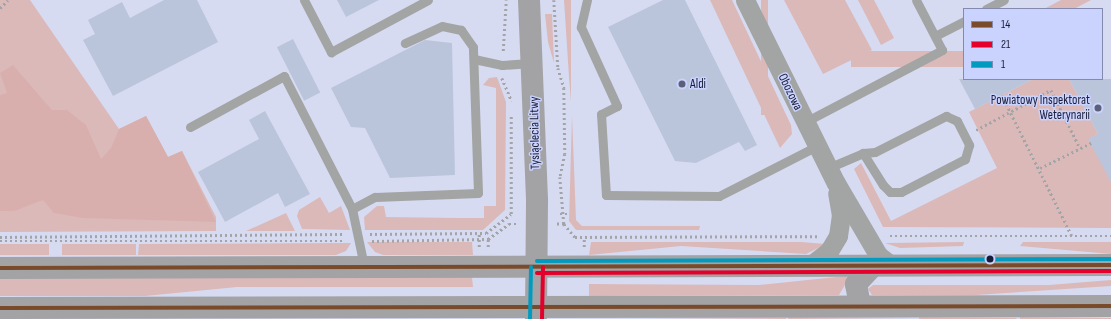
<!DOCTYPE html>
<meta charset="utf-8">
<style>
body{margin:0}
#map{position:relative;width:1111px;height:319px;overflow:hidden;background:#d6dbf2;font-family:"Sofia Sans Condensed",sans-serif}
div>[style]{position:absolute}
.green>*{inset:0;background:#dbb9b9;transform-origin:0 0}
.forest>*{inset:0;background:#d9afad}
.building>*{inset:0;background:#bac5dc;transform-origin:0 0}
.path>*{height:2.5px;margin-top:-1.25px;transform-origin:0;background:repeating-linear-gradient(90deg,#a3a4a7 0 2px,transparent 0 5px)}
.lane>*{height:9px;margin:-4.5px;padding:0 4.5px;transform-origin:4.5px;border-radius:4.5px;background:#a3a4a4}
.street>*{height:19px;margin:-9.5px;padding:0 9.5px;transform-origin:9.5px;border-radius:9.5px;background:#a3a4a4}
.secondary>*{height:22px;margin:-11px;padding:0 11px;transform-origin:11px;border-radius:11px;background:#a3a3a6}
.bus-1>*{height:4px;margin:-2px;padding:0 2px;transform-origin:2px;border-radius:2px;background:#7a4b2a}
.bus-2>*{height:4px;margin:-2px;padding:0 2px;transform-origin:2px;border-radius:2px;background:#e4002b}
.bus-3>*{height:4px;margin:-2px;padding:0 2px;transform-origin:2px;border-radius:2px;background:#029bbf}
.dots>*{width:11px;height:11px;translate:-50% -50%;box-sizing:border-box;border:2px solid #cad3fe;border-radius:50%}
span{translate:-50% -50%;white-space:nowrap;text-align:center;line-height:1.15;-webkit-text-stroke:3px #cad3fe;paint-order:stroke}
.poi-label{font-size:13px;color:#191c36}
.left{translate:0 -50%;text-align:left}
.right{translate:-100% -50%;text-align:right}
.street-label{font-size:13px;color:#191c36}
.legend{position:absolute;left:963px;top:8px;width:140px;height:72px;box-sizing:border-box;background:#cad3fe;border:1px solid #838aae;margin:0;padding:5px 7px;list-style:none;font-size:12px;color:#191c36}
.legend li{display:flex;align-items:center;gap:8px;height:20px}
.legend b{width:20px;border:1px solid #838aae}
</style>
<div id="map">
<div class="green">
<div style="clip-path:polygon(0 0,30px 0,119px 129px,146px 116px,168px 157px,182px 151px,216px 217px,216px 231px,0 232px)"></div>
<div style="clip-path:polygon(564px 0,571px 0,571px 102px,569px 77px)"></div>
<div style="clip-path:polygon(710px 0,732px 0,791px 125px,792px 134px,780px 148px)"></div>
<div style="left:761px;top:0;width:7px;height:115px"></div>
<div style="clip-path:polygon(784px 0,845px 0,872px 50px,823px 74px)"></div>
<div style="clip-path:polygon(858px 0,874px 0,894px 38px,881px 45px)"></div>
<div style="clip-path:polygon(1061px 0,1091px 0,1074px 9px,1044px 9px)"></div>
<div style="clip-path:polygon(545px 14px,552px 14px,554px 63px,548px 42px)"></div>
<div style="left:964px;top:51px;width:16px;height:113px;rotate:90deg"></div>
<div style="clip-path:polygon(497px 77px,506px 102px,505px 210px,483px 230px,365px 230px,364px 217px,377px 206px,384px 206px,386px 217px,458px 218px,484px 218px,484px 206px,496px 206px,496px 88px,483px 85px,489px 78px)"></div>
<div style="clip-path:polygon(1033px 79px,1069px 79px,1098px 134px,1089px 139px,1111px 169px,1111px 228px,883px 227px,854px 169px,861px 163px,891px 221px,997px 168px,969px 112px)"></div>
<div style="clip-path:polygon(572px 115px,576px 220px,582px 226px,700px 226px,699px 230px,576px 230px,569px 221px)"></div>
<div style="clip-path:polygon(320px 197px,329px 213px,341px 206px,350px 230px,302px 229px,297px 216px,299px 210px)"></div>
<div style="clip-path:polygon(286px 213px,295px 231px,246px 231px)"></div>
<div style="clip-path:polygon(367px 242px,472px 242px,473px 255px,383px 255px,375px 252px)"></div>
<div style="clip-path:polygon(801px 242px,826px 244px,806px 254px,681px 246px,589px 255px,591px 242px)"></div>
<div style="clip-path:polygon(964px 242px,963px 246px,900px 248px,885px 243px)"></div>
<div style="clip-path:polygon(1023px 242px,1111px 242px,1111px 254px,1020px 246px)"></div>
<div style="clip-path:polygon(351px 243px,346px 251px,336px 255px,138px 255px,139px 244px)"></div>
<div style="left:0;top:244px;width:49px;height:11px"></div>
<div style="left:62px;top:244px;width:74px;height:11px"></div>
<div style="clip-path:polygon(846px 276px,849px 278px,839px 295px,589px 296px,589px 284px,759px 285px)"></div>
<div style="clip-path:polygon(0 277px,472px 277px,473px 287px,237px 287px,145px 296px,0 296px)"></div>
<div style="clip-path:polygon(1111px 280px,1111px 286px,976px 295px,872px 295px,868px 289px,873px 285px,1049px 285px)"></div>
<div style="clip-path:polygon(789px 317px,916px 318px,788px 319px)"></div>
<div style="clip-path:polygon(919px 317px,1016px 318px,1017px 319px,919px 319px)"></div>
<div style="clip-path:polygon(1020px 317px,1111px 318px,1111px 319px,1020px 319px)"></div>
<div style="clip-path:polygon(646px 318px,786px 318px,786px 319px)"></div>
</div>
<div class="forest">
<div style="clip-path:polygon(13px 65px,52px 110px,67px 110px,86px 125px,101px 159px,111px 148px,119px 129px,146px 116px,168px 157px,182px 151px,216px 222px,83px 218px,54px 213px,43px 200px,14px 211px,0 211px,0 95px,7px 93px,0 73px)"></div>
</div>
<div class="building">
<div style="clip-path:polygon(164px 0,197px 0,218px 42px,113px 96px,83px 40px,95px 34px,88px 20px,122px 2px,130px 18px)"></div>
<div style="clip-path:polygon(337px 0,379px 0,346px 17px)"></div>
<div style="clip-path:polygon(663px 0,685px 0,757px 145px,745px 151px,739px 142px,696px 163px,675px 161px,608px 27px)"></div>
<div style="left:293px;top:39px;width:60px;height:18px;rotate:63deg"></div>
<div style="clip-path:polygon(425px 40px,452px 43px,455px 175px,390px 178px,365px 128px,351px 127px,331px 88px)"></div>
<div style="clip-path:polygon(959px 79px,1033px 79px,975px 109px)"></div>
<div style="clip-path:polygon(1069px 79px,1111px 79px,1111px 182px,1088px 139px,1098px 134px)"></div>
<div style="clip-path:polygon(265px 111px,310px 194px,285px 207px,278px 193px,225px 222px,198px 172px,259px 139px,249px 120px)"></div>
</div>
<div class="path">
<div style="left:554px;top:0;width:68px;rotate:86.6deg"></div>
<div style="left:558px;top:68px;width:21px;rotate:73deg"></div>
<div style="left:564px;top:88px;width:66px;rotate:89.1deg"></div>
<div style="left:565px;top:154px;width:24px;rotate:102deg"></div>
<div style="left:560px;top:177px;width:47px;rotate:85.1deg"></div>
<div style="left:564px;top:224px;width:8px;rotate:180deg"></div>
<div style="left:0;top:8px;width:11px;rotate:-45deg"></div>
<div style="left:503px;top:51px;width:51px;rotate:-86.6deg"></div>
<div style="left:502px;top:78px;width:25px;rotate:67deg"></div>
<div style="left:1002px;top:95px;width:157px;rotate:63.6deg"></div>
<div style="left:976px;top:130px;width:85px;rotate:-28.1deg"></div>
<div style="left:1051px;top:90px;width:65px;rotate:63.4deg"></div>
<div style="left:1040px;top:168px;width:57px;rotate:-26.1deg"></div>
<div style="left:560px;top:214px;width:7px"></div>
<div style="left:564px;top:224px;width:17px;rotate:50deg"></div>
<div style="left:575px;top:237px;width:242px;rotate:-0.2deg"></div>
<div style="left:370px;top:234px;width:116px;rotate:-0.5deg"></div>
<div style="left:486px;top:233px;width:31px;rotate:-37deg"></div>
<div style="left:511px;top:214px;width:98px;rotate:-90deg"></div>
<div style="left:890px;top:236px;width:221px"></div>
<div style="left:0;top:237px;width:343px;rotate:-0.5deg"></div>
<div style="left:0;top:241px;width:345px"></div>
<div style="left:372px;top:241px;width:116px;rotate:-1deg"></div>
<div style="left:479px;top:247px;width:14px;rotate:-90deg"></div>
<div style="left:488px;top:247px;width:8px;rotate:-90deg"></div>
<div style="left:488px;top:239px;width:26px;rotate:-36deg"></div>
<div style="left:509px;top:224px;width:8px"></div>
<div style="left:584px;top:247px;width:10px;rotate:-90deg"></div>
</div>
<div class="lane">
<div style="left:304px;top:0;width:59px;rotate:62.6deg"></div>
<div style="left:331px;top:52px;width:110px;rotate:-28.2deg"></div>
<div style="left:587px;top:0;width:28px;rotate:103deg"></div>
<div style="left:581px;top:27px;width:87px;rotate:65.5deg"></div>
<div style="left:617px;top:106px;width:18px;rotate:153deg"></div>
<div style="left:601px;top:114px;width:81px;rotate:86.5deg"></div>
<div style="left:606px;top:195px;width:113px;rotate:0.5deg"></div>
<div style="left:719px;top:196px;width:110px;rotate:-27deg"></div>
<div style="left:986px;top:9px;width:20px;rotate:-27deg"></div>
<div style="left:935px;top:36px;width:33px;rotate:-27deg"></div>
<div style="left:474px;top:59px;width:29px;rotate:12deg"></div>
<div style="left:502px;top:65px;width:29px;rotate:-4deg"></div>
<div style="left:805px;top:122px;width:155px;rotate:-27.7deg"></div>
<div style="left:942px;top:50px;width:56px;rotate:-117.5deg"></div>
<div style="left:190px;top:127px;width:107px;rotate:-28.5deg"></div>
<div style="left:284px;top:76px;width:149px;rotate:62.9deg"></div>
<div style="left:352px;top:209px;width:58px;rotate:78.1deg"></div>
<div style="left:828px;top:168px;width:38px;rotate:-23deg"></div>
<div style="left:863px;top:153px;width:12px;rotate:-5deg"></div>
<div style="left:875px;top:152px;width:80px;rotate:-26.9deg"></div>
<div style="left:946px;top:116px;width:12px;rotate:24deg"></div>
<div style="left:957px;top:121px;width:27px;rotate:63deg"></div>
<div style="left:969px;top:145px;width:15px;rotate:106deg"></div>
<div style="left:965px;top:159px;width:72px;rotate:152.7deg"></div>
<div style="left:901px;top:192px;width:11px;rotate:180deg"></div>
<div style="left:890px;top:192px;width:10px;rotate:-135deg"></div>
<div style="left:883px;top:185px;width:38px;rotate:-122deg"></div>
<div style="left:352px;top:209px;width:26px;rotate:-28deg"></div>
<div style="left:375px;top:197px;width:103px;rotate:-2.2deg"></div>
<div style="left:478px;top:193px;width:146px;rotate:-92deg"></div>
<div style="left:473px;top:47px;width:21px;rotate:-125deg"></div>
<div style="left:461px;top:30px;width:19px;rotate:-168deg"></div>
<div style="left:442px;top:26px;width:41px;rotate:155.3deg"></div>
</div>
<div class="street">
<div style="left:745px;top:0;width:204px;rotate:63.6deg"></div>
<div style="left:836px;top:183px;width:83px;rotate:59.7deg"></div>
<div style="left:878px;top:255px;width:18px;rotate:38deg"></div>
<div style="left:811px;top:265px;width:23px;rotate:-38deg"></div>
<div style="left:829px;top:251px;width:17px;rotate:-59deg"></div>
<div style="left:838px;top:236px;width:21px;rotate:-82deg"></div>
<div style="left:841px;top:215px;width:22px;rotate:-100deg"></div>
</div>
<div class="secondary">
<div style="left:529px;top:0;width:201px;rotate:87.7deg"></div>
<div style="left:537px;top:201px;width:118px;rotate:90.5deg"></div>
<div style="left:0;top:268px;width:1111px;rotate:-0.15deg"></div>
<div style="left:860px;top:305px;width:21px;rotate:-101deg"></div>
<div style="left:856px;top:284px;width:26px;rotate:-47deg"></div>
<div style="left:0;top:308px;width:1111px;rotate:-0.1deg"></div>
</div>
<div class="bus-1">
<div style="left:0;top:268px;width:1111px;rotate:-0.15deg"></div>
<div style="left:0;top:308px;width:1111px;rotate:-0.1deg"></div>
</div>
<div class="bus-2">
<div style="left:537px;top:273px;width:574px;rotate:-0.2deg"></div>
<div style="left:542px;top:319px;width:52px;rotate:-88.9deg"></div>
</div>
<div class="bus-3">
<div style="left:537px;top:261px;width:574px;rotate:-0.2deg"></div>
<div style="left:530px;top:319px;width:52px;rotate:-88.9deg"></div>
</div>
<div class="dots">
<div style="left:682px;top:84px;background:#5b5f78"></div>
<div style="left:1098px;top:108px;background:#5b5f78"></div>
<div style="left:990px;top:259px;background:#191c36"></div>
</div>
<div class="poi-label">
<span class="left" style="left:690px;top:84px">Aldi</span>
<span class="right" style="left:1090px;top:108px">Powiatowy Inspektorat<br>Weterynarii</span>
</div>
<div class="street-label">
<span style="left:790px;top:92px;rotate:64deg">Obozowa</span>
<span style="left:535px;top:133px;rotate:-91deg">Tysiąclecia Litwy</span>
</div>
<ul class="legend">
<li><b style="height:5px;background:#7a4b2a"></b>14</li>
<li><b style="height:5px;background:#e4002b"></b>21</li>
<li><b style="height:5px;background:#029bbf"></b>1</li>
</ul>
</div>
